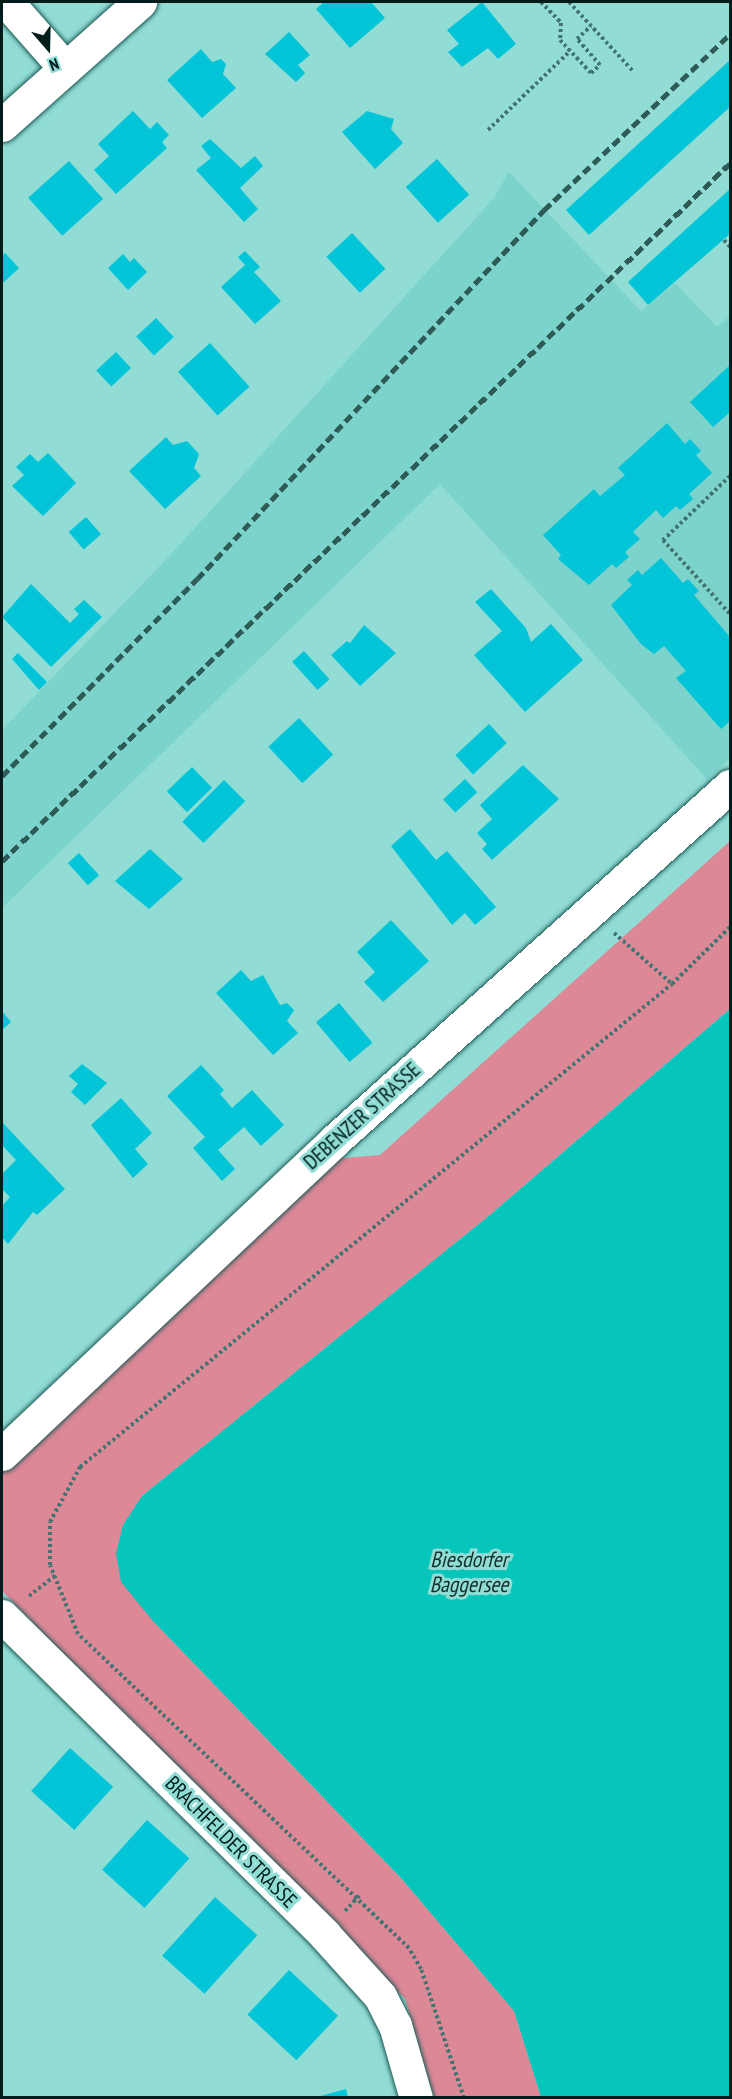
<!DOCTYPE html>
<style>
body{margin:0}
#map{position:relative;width:732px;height:2099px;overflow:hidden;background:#91ddd6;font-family:"PT Sans Narrow",sans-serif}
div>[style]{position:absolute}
.built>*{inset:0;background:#7bd3cc}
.green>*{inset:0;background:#dc8897}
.water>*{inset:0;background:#06c5bb}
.building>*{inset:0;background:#04c4d8;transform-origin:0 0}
.path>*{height:4px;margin-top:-2px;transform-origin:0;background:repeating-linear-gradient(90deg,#427571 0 3px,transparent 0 6px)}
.roads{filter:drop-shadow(0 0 2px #1d5854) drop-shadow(0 0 2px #1d5854)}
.street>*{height:33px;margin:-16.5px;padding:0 16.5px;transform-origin:16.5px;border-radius:16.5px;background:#fff}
.rail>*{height:4.5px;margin-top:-2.25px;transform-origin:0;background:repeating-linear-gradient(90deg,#2f5b57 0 9px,transparent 0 13.5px)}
span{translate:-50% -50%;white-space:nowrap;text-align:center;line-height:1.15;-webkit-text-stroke:6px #91ddd6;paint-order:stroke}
.street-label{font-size:21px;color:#001d1b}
.water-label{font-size:22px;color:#11312e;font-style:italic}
.frame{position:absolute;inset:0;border:3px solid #001d1b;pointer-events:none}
.north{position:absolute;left:18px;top:18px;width:60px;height:60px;-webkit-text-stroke:4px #91ddd6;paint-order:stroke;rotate:160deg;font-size:16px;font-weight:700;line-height:24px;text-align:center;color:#001d1b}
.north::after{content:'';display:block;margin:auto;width:21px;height:27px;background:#001d1b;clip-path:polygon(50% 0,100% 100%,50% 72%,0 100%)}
</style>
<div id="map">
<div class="built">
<div style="clip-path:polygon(509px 172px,641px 311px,675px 283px,717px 327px,730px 316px,730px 758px,707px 779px,440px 484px,2px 908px,2px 730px,174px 551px,494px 198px)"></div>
</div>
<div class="green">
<div style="clip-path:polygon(730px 841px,730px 1009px,490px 1215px,142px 1496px,153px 1621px,401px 1878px,514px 2011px,541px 2097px,434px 2097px,405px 1999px,2px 1591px,2px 1469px,332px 1159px,380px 1155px)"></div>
</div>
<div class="water">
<div style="clip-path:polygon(730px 1009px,730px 2097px,541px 2097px,514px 2011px,401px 1878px,153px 1621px,121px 1582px,116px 1554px,123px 1525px,142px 1496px,490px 1215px)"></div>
</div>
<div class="building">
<div style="clip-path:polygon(324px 2px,371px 2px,385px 18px,350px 48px,316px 9px)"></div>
<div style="clip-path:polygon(482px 2px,516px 44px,498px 59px,488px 48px,462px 67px,448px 52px,459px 44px,447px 30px)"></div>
<div style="clip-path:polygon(289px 32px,310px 55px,298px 65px,305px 73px,296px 82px,265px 54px)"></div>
<div style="clip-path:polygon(201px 49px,212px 62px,221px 59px,226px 64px,223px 74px,236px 88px,202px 118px,167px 80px)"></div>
<div style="clip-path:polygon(730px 60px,730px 107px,589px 235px,566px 210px)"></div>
<div style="clip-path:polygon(133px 111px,150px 129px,157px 122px,169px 135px,162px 142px,167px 148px,116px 194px,94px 170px,109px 156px,98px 144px)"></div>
<div style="clip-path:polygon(367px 111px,394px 119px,391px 129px,403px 143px,375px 169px,342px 132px)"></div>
<div style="clip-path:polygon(210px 139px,241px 168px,255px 156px,263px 166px,240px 188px,258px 209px,244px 222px,196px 170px,211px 158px,201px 146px)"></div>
<div style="left:437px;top:159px;width:48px;height:42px;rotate:48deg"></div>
<div style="left:69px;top:161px;width:51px;height:55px;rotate:48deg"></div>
<div style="clip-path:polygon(730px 189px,730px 234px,648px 305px,628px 282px)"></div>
<div style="left:352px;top:233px;width:49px;height:35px;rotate:47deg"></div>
<div style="clip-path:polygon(245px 251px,260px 267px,254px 272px,281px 301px,255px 324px,221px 287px,245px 265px,238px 257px)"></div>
<div style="clip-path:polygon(5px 253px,19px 268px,2px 284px,2px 256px)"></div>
<div style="clip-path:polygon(123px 254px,130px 262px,134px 258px,147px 272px,128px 290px,108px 268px)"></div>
<div style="left:156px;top:318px;width:26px;height:27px;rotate:47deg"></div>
<div style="left:210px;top:343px;width:59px;height:43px;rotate:48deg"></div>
<div style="left:116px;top:352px;width:22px;height:27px;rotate:47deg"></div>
<div style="clip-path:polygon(730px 365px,730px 412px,713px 427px,690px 402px)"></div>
<div style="clip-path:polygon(667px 423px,685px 444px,690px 439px,701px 451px,696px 455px,712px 473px,689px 494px,693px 499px,680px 510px,676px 506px,663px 518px,656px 510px,633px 532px,640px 539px,625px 552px,629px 557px,616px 568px,612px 564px,589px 585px,558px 559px,561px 555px,543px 535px,594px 489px,600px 496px,625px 475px,618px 468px)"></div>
<div style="clip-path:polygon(166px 437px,173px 445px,187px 441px,199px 454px,194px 468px,201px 476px,165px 509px,129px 471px)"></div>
<div style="clip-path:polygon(48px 453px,76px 483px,43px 516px,12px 486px,24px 475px,16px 467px,30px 454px,38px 462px)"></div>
<div style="left:86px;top:517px;width:23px;height:23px;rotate:49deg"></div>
<div style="clip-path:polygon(661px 558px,683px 583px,688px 579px,699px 591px,694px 595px,730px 637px,730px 721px,721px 729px,676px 678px,686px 671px,664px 646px,654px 654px,641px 644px,611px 605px,632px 585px,627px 580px,638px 570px,642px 575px)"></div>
<div style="clip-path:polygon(31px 584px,70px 623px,79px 614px,74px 609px,84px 600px,102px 617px,51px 667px,2px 617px)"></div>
<div style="clip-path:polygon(491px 589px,526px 628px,531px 642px,551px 624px,583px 660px,525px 712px,474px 655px,502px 631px,475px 602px)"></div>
<div style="clip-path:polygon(364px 625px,396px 653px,360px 686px,331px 655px,347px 641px,350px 643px)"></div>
<div style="left:304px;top:651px;width:38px;height:16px;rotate:48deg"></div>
<div style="clip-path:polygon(18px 653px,47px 682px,39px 690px,12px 659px)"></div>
<div style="left:299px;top:718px;width:50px;height:42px;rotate:47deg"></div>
<div style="left:489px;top:724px;width:26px;height:46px;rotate:47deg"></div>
<div style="clip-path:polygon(523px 765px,559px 799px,492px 860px,482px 849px,487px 844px,477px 833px,492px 819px,480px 805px)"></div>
<div style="left:192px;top:767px;width:29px;height:35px;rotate:46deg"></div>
<div style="left:465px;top:779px;width:18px;height:30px;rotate:47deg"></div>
<div style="left:224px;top:780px;width:30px;height:59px;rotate:45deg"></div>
<div style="clip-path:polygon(410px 829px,436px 860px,447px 851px,496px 907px,475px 925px,465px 913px,452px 925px,391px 846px)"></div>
<div style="clip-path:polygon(150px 849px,183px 879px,149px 909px,115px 881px)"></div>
<div style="left:79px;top:853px;width:30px;height:15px;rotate:48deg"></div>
<div style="clip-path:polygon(391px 920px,429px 961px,383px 1002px,364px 982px,375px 972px,357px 952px)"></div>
<div style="clip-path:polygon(241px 970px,251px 981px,263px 975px,280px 1005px,287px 1003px,294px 1010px,287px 1021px,298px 1033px,273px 1055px,216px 993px)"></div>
<div style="left:339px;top:1003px;width:52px;height:30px;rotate:50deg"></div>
<div style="clip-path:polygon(2px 1011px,11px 1022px,2px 1030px)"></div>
<div style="clip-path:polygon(82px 1064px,107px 1083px,85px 1105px,71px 1092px,78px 1084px,69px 1076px)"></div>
<div style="clip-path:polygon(201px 1065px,224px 1090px,220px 1094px,232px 1108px,252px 1090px,284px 1125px,261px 1146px,244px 1127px,218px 1150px,235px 1169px,222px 1181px,193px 1148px,205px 1137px,167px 1096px)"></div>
<div style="clip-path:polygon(121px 1098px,152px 1133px,135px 1149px,148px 1164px,133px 1178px,91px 1125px)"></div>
<div style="clip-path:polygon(2px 1122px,65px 1189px,37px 1215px,33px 1212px,8px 1244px,2px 1237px,2px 1206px,10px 1197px,2px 1189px,2px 1174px,16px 1160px,2px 1145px)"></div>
<div style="left:70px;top:1748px;width:58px;height:58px;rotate:42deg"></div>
<div style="left:147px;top:1820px;width:57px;height:67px;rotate:42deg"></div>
<div style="left:215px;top:1897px;width:57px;height:79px;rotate:42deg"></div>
<div style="left:289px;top:1970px;width:67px;height:61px;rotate:43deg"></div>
<div style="clip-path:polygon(346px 2089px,348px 2098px,317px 2098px,317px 2097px)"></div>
</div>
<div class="path">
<div style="left:541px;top:2px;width:29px;rotate:46deg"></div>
<div style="left:561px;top:23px;width:17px;rotate:93deg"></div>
<div style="left:560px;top:40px;width:45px;rotate:46.8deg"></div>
<div style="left:591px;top:73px;width:12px;rotate:-42deg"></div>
<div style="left:600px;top:65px;width:35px;rotate:-131deg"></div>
<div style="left:577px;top:39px;width:19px;rotate:-43deg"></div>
<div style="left:569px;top:2px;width:93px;rotate:47.2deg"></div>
<div style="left:488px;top:130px;width:114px;rotate:-43.9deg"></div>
<div style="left:724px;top:240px;width:9px;rotate:49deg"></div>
<div style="left:730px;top:476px;width:93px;rotate:136.3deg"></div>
<div style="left:663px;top:540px;width:100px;rotate:47.8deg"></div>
<div style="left:614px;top:933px;width:77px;rotate:41.3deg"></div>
<div style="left:29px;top:1596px;width:33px;rotate:-38deg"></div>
<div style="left:345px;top:1911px;width:21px;rotate:-47deg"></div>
<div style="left:464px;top:2098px;width:136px;rotate:-108.4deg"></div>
<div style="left:421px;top:1969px;width:24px;rotate:-120deg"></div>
<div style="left:409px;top:1948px;width:456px;rotate:-136.5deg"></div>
<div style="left:78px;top:1634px;width:74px;rotate:-112.1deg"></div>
<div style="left:50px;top:1565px;width:43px;rotate:-90deg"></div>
<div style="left:50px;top:1522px;width:63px;rotate:-61.4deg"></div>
<div style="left:80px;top:1467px;width:764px;rotate:-39.21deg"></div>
<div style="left:672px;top:984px;width:81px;rotate:-44.5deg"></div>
</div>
<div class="roads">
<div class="street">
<div style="left:7px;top:2px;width:88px;rotate:48.7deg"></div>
<div style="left:2px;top:125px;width:185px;rotate:-41.7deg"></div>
<div style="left:2px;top:1454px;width:456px;rotate:-43.3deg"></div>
<div style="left:334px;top:1141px;width:532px;rotate:-41.88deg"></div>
<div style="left:2px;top:1616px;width:453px;rotate:44.6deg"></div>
<div style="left:324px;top:1934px;width:84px;rotate:47.9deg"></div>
<div style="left:380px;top:1996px;width:33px;rotate:63deg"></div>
<div style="left:395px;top:2025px;width:76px;rotate:74deg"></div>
</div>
</div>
<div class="rail">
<div style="left:2px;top:776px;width:277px;rotate:-45.3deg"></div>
<div style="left:197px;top:579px;width:507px;rotate:-46.76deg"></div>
<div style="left:544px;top:210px;width:256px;rotate:-43.4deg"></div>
<div style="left:2px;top:861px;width:1009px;rotate:-43.79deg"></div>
</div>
<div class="street-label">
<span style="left:362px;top:1116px;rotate:-42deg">DEBENZER STRASSE</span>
<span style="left:231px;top:1842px;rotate:45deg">BRACHFELDER STRASSE</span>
</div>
<div class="water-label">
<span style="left:469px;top:1572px">Biesdorfer<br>Baggersee</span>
</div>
<div class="frame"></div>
<div class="north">N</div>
</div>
